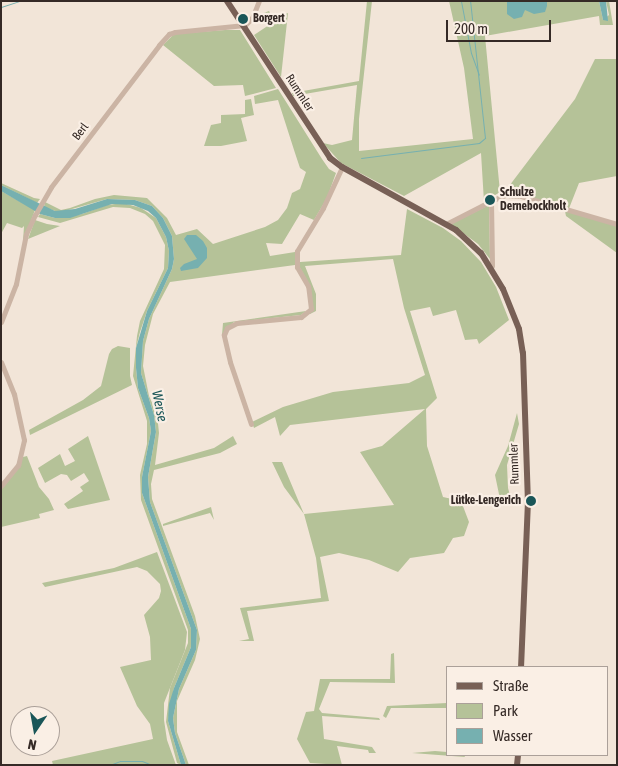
<!DOCTYPE html>
<meta charset="utf-8">
<style>
body{margin:0}
#map{position:relative;width:618px;height:766px;overflow:hidden;background:#f2e5d8;font-family:"Asap Condensed",sans-serif}
div>[style]{position:absolute}
.green>*{inset:0;background:#b5c298}
.water>*{inset:0;background:#76b0b0}
.stream>*{height:1px;margin:-0.5px;padding:0 0.5px;transform-origin:0.5px;border-radius:0.5px;background:#76b0b0}
.minor>*{height:5px;margin:-2.5px;padding:0 2.5px;transform-origin:2.5px;border-radius:2.5px;background:#cbb4a4}
.major>*{height:6px;margin:-3px;padding:0 3px;transform-origin:3px;border-radius:3px;background:#786056}
.dots>*{width:14px;height:14px;translate:-50% -50%;box-sizing:border-box;border:2px solid #faefe5;border-radius:50%}
span{translate:-50% -50%;white-space:nowrap;text-align:center;line-height:1.15;-webkit-text-stroke:4.5px #faefe5;paint-order:stroke}
.poi-label{font-size:12px;color:#352a26;font-weight:700}
.left{translate:0 -50%;text-align:left}
.right{translate:-100% -50%;text-align:right}
.street-label{font-size:12px;color:#352a26}
.water-label{font-size:14px;color:#1a5658;font-style:italic}
.frame{position:absolute;inset:0;border:2px solid #352a26;pointer-events:none}
.legend{position:absolute;left:446px;top:666px;width:162px;height:90px;box-sizing:border-box;background:#faefe5;border:1px solid #aba099;margin:0;padding:6px 9px;list-style:none;font-size:15px;color:#352a26}
.legend li{display:flex;align-items:center;gap:10px;height:25px}
.legend b{width:25px;border:1px solid #aba099}
.north{position:absolute;left:10px;top:706px;width:50px;height:50px;box-sizing:border-box;background:#faefe5;border:1px solid #aba099;border-radius:50%;rotate:192deg;font-size:14px;font-weight:700;line-height:20px;text-align:center;color:#352a26}
.north::after{content:'';display:block;margin:auto;width:18px;height:22px;background:#1a5658;clip-path:polygon(50% 0,100% 100%,50% 72%,0 100%)}
.scale{position:absolute;left:446px;top:20px;width:105px;height:22px;box-sizing:border-box;border:2px solid #352a26;border-top:0;padding-left:6px;font-size:15px;line-height:18px;white-space:nowrap;color:#352a26;-webkit-text-stroke:4px #faefe5;paint-order:stroke}
</style>
<div id="map">
<div class="green">
<div style="clip-path:polygon(367px 1px,372px 1px,359px 119px,359px 151px,473px 139px,464px 68px,449px 1px,599px 1px,603px 20px,609px 15px,606px 1px,609px 1px,613px 25px,600px 25px,599px 16px,485px 36px,500px 192px,484px 202px,481px 153px,404px 196px,341px 163px,323px 143px,332px 145px,352px 140px,357px 85px,293px 96px,292px 93px,359px 81px)"></div>
<div style="clip-path:polygon(269px 11px,273px 19px,288px 13px,281px 77px,254px 35px,269px 25px,264px 13px)"></div>
<div style="clip-path:polygon(225px 30px,240px 30px,276px 88px,245px 96px,243px 85px,214px 86px,163px 45px,174px 34px)"></div>
<div style="clip-path:polygon(595px 59px,617px 59px,617px 176px,579px 183px,568px 211px,617px 225px,617px 253px,566px 216px,564px 207px,503px 194px,575px 99px)"></div>
<div style="clip-path:polygon(278px 89px,322px 159px,329px 169px,336px 173px,327px 198px,314px 220px,300px 214px,282px 244px,266px 243px,270px 256px,295px 252px,295px 265px,170px 282px,153px 314px,145px 345px,143px 366px,149px 396px,157px 414px,159px 433px,155px 465px,214px 448px,233px 436px,237px 444px,220px 453px,154px 470px,151px 484px,152px 499px,195px 616px,200px 639px,195px 660px,177px 701px,177px 732px,189px 765px,186px 765px,175px 733px,173px 718px,179px 689px,196px 650px,197px 630px,150px 502px,148px 477px,156px 432px,154px 415px,141px 373px,143px 341px,149px 319px,172px 269px,174px 259px,172px 236px,163px 218px,152px 206px,135px 200px,107px 199px,65px 211px,55px 211px,44px 207px,45px 202px,61px 210px,70px 208px,95px 199px,114px 195px,147px 198px,167px 218px,176px 235px,197px 229px,213px 244px,265px 227px,278px 220px,287px 208px,292px 193px,300px 189px,306px 172px,300px 168px,295px 153px,278px 100px,255px 104px,254px 96px)"></div>
<div style="clip-path:polygon(251px 99px,254px 115px,241px 118px,247px 141px,221px 146px,204px 146px,211px 125px,221px 123px,221px 115px,245px 114px,245px 100px)"></div>
<div style="clip-path:polygon(1px 183px,34px 198px,40px 199px,37px 203px,1px 185px)"></div>
<div style="clip-path:polygon(1px 191px,35px 210px,23px 242px,24px 226px,22px 228px,7px 223px,1px 234px)"></div>
<div style="clip-path:polygon(123px 203px,141px 208px,156px 218px,166px 237px,169px 251px,168px 268px,147px 311px,140px 332px,136px 348px,136px 368px,138px 388px,149px 418px,151px 431px,142px 477px,142px 493px,191px 629px,191px 647px,174px 688px,168px 721px,181px 765px,177px 763px,166px 722px,170px 688px,188px 643px,188px 630px,141px 500px,140px 475px,147px 444px,147px 421px,133px 376px,137px 336px,140px 321px,164px 269px,165px 245px,153px 221px,145px 214px,130px 208px,113px 207px,60px 223px,38px 217px,40px 214px,55px 218px,82px 214px,107px 205px)"></div>
<div style="clip-path:polygon(489px 205px,490px 259px,478px 244px,451px 224px)"></div>
<div style="clip-path:polygon(407px 209px,443px 228px,461px 241px,481px 262px,496px 287px,509px 320px,479px 344px,477px 339px,465px 340px,456px 310px,433px 316px,430px 307px,410px 311px,437px 398px,426px 409px,427px 446px,443px 497px,461px 501px,469px 522px,464px 536px,453px 538px,444px 553px,410px 558px,398px 572px,369px 560px,339px 553px,320px 557px,329px 601px,247px 611px,254px 641px,239px 641px,249px 639px,240px 608px,321px 598px,316px 558px,304px 514px,284px 487px,272px 462px,282px 462px,304px 514px,394px 505px,360px 452px,382px 446px,425px 409px,290px 425px,280px 436px,275px 417px,254px 428px,252px 422px,283px 407px,333px 392px,409px 383px,425px 375px,404px 308px,393px 259px,305px 266px,316px 294px,316px 311px,310px 314px,309px 284px,299px 266px,300px 262px,401px 255px)"></div>
<div style="clip-path:polygon(35px 220px,47px 224px,60px 226px,28px 239px)"></div>
<div style="clip-path:polygon(306px 311px,301px 315px,234px 322px,222px 335px,223px 323px)"></div>
<div style="clip-path:polygon(118px 346px,130px 348px,130px 376px,132px 385px,30px 435px,29px 430px,83px 400px,101px 386px,109px 354px,112px 349px)"></div>
<div style="clip-path:polygon(517px 413px,519px 424px,507px 465px,508px 488px,512px 503px,500px 499px,495px 475px,508px 446px)"></div>
<div style="clip-path:polygon(88px 436px,110px 500px,68px 509px,64px 504px,83px 491px,80px 487px,89px 481px,84px 473px,71px 481px,67px 475px,61px 474px,45px 483px,38px 468px,60px 454px,65px 466px,75px 461px,68px 449px)"></div>
<div style="clip-path:polygon(27px 456px,39px 487px,49px 499px,54px 510px,39px 514px,40px 518px,1px 527px,1px 488px,23px 457px)"></div>
<div style="clip-path:polygon(211px 507px,214px 520px,210px 513px,163px 526px,163px 524px)"></div>
<div style="clip-path:polygon(157px 552px,187px 632px,185px 650px,164px 703px,164px 720px,167px 740px,176px 765px,53px 765px,52px 761px,153px 739px,150px 724px,137px 706px,120px 667px,151px 660px,150px 637px,144px 615px,159px 598px,161px 591px,160px 584px,147px 571px,137px 567px,45px 587px,42px 583px,114px 568px)"></div>
<div style="clip-path:polygon(394px 653px,395px 683px,330px 682px,319px 709px,322px 713px,379px 718px,380px 720px,322px 716px,324px 739px,372px 747px,376px 753px,369px 753px,368px 750px,337px 746px,342px 765px,310px 763px,297px 739px,306px 712px,314px 711px,320px 679px,390px 679px,391px 654px)"></div>
<div style="clip-path:polygon(447px 703px,447px 708px,391px 708px,386px 718px,383px 716px,387px 706px)"></div>
<div style="clip-path:polygon(435px 751px,447px 752px,447px 755px,464px 755px,465px 757px,412px 753px)"></div>
</div>
<div class="water">
<div style="clip-path:polygon(507px 1px,547px 1px,547px 6px,545px 12px,534px 14px,525px 10px,522px 17px,514px 19px,507px 14px)"></div>
<div style="clip-path:polygon(599px 1px,606px 1px,608px 21px,603px 20px)"></div>
<div style="clip-path:polygon(1px 185px,55px 211px,75px 209px,107px 199px,135px 200px,152px 206px,163px 218px,172px 236px,174px 259px,172px 269px,149px 319px,143px 341px,141px 373px,154px 415px,156px 432px,148px 477px,150px 502px,197px 630px,196px 650px,179px 689px,173px 718px,175px 733px,186px 765px,181px 765px,168px 721px,169px 704px,174px 688px,191px 647px,191px 629px,142px 493px,142px 477px,151px 431px,149px 418px,138px 388px,136px 368px,136px 348px,147px 311px,168px 268px,169px 251px,166px 237px,156px 218px,148px 211px,133px 205px,112px 204px,70px 218px,55px 218px,40px 214px,1px 191px)"></div>
<div style="clip-path:polygon(187px 235px,196px 235px,203px 241px,207px 248px,207px 258px,198px 268px,181px 271px,180px 268px,184px 264px,197px 259px,184px 239px)"></div>
</div>
<div class="stream">
<div style="left:461px;top:1px;width:53px;rotate:79.1deg"></div>
<div style="left:471px;top:53px;width:23px;rotate:70deg"></div>
<div style="left:1px;top:7px;width:19px;rotate:-18deg"></div>
<div style="left:361px;top:158px;width:119px;rotate:-7.2deg"></div>
<div style="left:479px;top:143px;width:8px;rotate:-40deg"></div>
<div style="left:485px;top:138px;width:138px;rotate:-96.2deg"></div>
<div style="left:110px;top:765px;width:11px;rotate:-22deg"></div>
<div style="left:120px;top:761px;width:22px"></div>
<div style="left:142px;top:761px;width:11px;rotate:22deg"></div>
<div style="left:158px;top:765px;width:4px"></div>
</div>
<div class="minor">
<div style="left:491px;top:201px;width:15px;rotate:-23deg"></div>
<div style="left:505px;top:195px;width:16px;rotate:4deg"></div>
<div style="left:521px;top:196px;width:100px;rotate:16.3deg"></div>
<div style="left:446px;top:224px;width:51px;rotate:-27.1deg"></div>
<div style="left:491px;top:201px;width:65px;rotate:89.1deg"></div>
<div style="left:1px;top:322px;width:41px;rotate:-68.5deg"></div>
<div style="left:16px;top:284px;width:51px;rotate:-78.7deg"></div>
<div style="left:26px;top:234px;width:21px;rotate:-65deg"></div>
<div style="left:35px;top:215px;width:32px;rotate:-60deg"></div>
<div style="left:51px;top:187px;width:178px;rotate:-52.7deg"></div>
<div style="left:159px;top:45px;width:15px;rotate:-48deg"></div>
<div style="left:169px;top:34px;width:6px;rotate:-18deg"></div>
<div style="left:175px;top:32px;width:70px;rotate:-5.7deg"></div>
<div style="left:245px;top:25px;width:10px;rotate:-45deg"></div>
<div style="left:252px;top:18px;width:18px;rotate:-68deg"></div>
<div style="left:1px;top:362px;width:35px;rotate:68deg"></div>
<div style="left:14px;top:394px;width:47px;rotate:77.7deg"></div>
<div style="left:24px;top:440px;width:26px;rotate:103deg"></div>
<div style="left:18px;top:465px;width:27px;rotate:129deg"></div>
<div style="left:251px;top:424px;width:65px;rotate:-108.7deg"></div>
<div style="left:230px;top:362px;width:28px;rotate:-103deg"></div>
<div style="left:224px;top:335px;width:8px;rotate:-67deg"></div>
<div style="left:227px;top:328px;width:11px;rotate:-27deg"></div>
<div style="left:237px;top:323px;width:64px;rotate:-5.4deg"></div>
<div style="left:301px;top:317px;width:13px;rotate:-39deg"></div>
<div style="left:311px;top:309px;width:23px;rotate:-97deg"></div>
<div style="left:308px;top:286px;width:22px;rotate:-120deg"></div>
<div style="left:297px;top:267px;width:16px;rotate:-90deg"></div>
<div style="left:297px;top:251px;width:50px;rotate:-58.8deg"></div>
<div style="left:323px;top:208px;width:45px;rotate:-65.1deg"></div>
</div>
<div class="major">
<div style="left:227px;top:1px;width:188px;rotate:56.7deg"></div>
<div style="left:330px;top:158px;width:15px;rotate:37deg"></div>
<div style="left:342px;top:167px;width:130px;rotate:28.9deg"></div>
<div style="left:456px;top:230px;width:34px;rotate:43deg"></div>
<div style="left:481px;top:253px;width:42px;rotate:58.6deg"></div>
<div style="left:503px;top:289px;width:43px;rotate:68.2deg"></div>
<div style="left:519px;top:329px;width:24px;rotate:81deg"></div>
<div style="left:523px;top:353px;width:148px;rotate:88.1deg"></div>
<div style="left:528px;top:501px;width:166px;rotate:92.4deg"></div>
<div style="left:517px;top:765px;width:10px;rotate:-84deg"></div>
</div>
<div class="dots">
<div style="left:243px;top:19px;background:#1a5658"></div>
<div style="left:490px;top:200px;background:#1a5658"></div>
<div style="left:531px;top:501px;background:#1a5658"></div>
</div>
<div class="poi-label">
<span class="left" style="left:253px;top:19px">Borgert</span>
<span class="left" style="left:500px;top:200px">Schulze<br>Dernebockholt</span>
<span class="right" style="left:521px;top:501px">Lütke-Lengerich</span>
</div>
<div class="street-label">
<span style="left:299px;top:93px;rotate:57deg">Rummler</span>
<span style="left:81px;top:132px;rotate:-53deg">Berl</span>
<span style="left:515px;top:464px;rotate:-92deg">Rummler</span>
</div>
<div class="water-label">
<span style="left:160px;top:406px;rotate:78deg">Werse</span>
</div>
<div class="frame"></div>
<ul class="legend">
<li><b style="height:6px;background:#786056"></b>Straße</li>
<li><b style="height:14px;background:#b5c298"></b>Park</li>
<li><b style="height:14px;background:#76b0b0"></b>Wasser</li>
</ul>
<div class="north">N</div>
<div class="scale">200 m</div>
</div>
